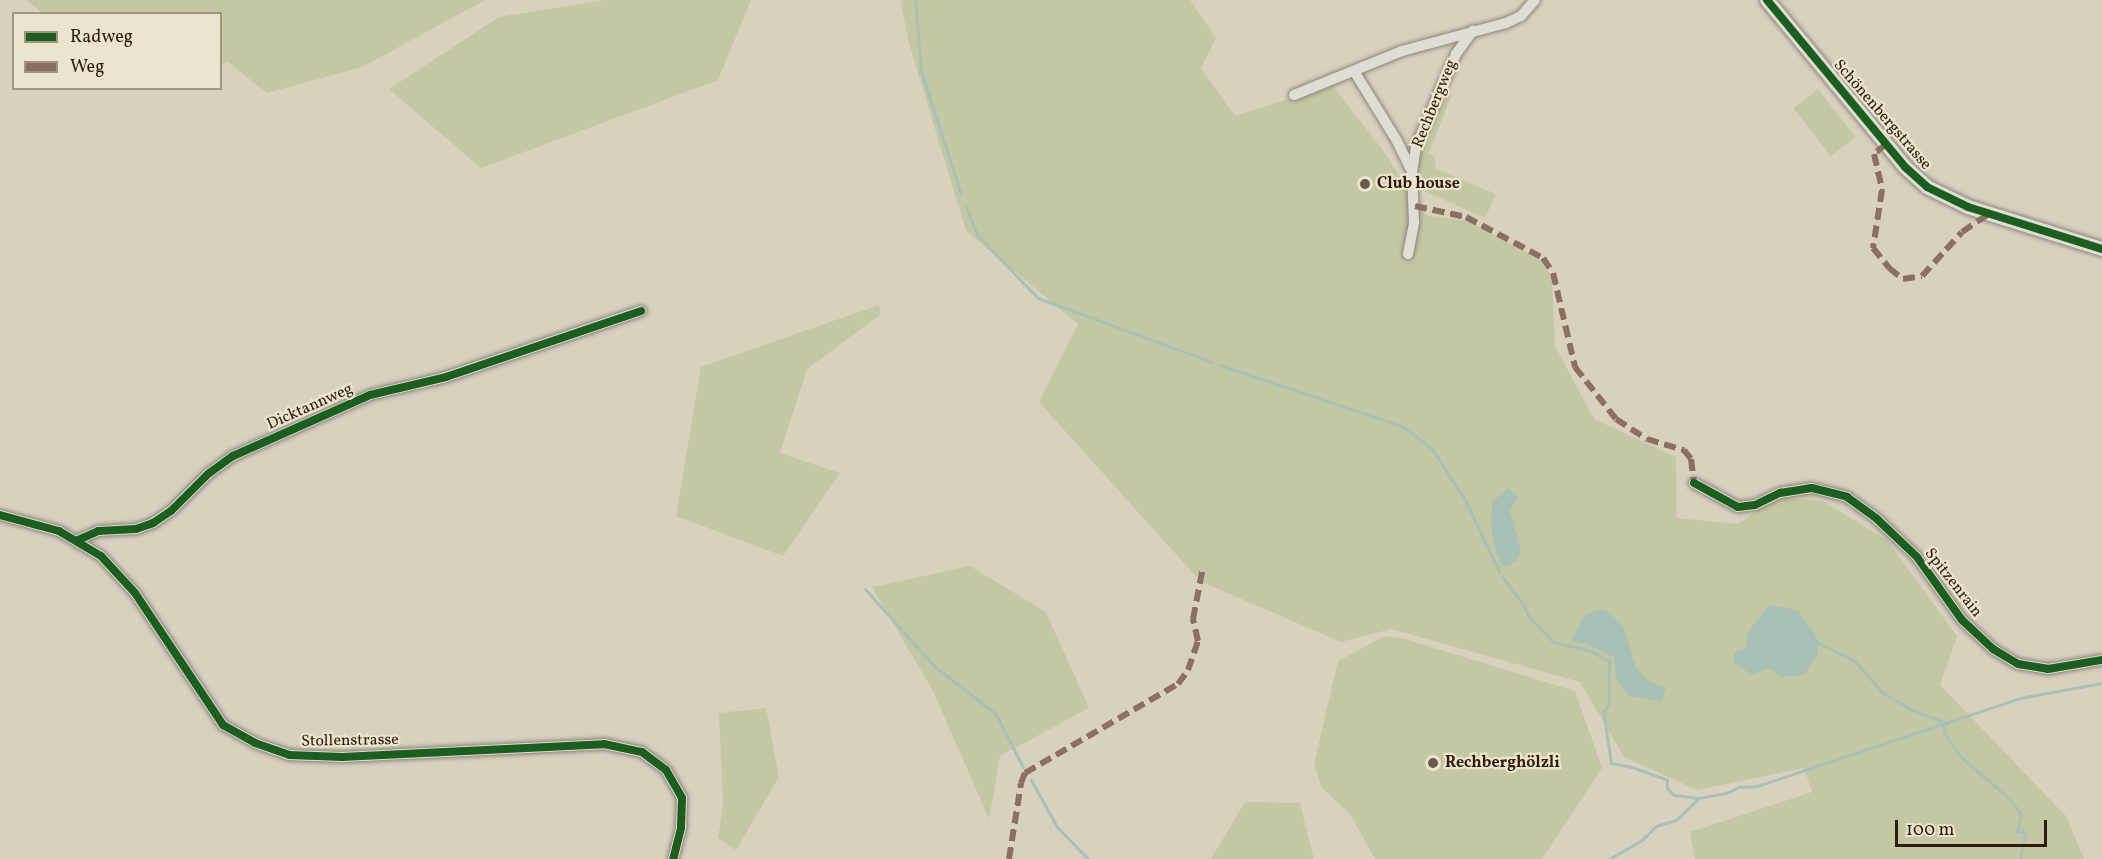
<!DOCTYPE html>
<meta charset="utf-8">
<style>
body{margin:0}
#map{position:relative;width:2102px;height:859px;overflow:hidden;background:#d8d1be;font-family:Vollkorn,serif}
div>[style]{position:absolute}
.green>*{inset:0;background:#c4c7a4;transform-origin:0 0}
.water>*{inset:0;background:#a9c0b6}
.stream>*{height:3px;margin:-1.5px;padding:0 1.5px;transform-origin:1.5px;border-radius:1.5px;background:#a9c0b6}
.roads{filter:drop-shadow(0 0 2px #8d867a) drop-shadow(0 0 2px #8d867a)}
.minor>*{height:10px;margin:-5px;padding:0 5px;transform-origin:5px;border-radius:5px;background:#e0ded4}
.tertiary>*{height:14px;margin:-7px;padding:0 7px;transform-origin:7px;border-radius:7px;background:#e0ded4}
.quiet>*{height:6px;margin-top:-3px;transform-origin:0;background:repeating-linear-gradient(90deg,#8d6e63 0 12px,transparent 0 18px)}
.cycleway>*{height:8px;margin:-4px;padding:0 4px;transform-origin:4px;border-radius:4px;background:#1b5e20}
.dots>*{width:16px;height:16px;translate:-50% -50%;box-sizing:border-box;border:3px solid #ece5ce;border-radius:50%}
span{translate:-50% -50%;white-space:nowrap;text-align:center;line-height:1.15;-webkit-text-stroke:4.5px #ece5ce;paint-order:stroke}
.street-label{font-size:16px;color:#301c0b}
.poi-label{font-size:16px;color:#301c0b;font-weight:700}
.left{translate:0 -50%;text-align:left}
.legend{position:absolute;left:12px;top:12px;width:210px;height:78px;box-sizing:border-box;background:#ece5ce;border:2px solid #a19580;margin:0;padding:8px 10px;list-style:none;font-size:18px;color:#301c0b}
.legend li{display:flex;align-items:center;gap:12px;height:30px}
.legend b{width:30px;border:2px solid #a19580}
.scale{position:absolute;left:1895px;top:820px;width:152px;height:27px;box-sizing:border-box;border:3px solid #301c0b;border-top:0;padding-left:8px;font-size:18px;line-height:21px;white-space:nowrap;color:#301c0b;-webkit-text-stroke:4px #ece5ce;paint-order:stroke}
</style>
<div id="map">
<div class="green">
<div style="clip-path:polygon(27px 0,485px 0,362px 67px,267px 93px,228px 62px,221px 64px,220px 14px,42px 13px)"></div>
<div style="clip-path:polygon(605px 0,751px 0,718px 80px,481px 168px,389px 89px,499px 17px)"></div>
<div style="clip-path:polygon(901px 0,1190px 0,1216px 38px,1201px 68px,1235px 116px,1332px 85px,1382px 149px,1426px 215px,1467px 221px,1541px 260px,1552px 277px,1555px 346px,1594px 419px,1676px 457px,1677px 518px,1738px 524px,1777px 497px,1823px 501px,1887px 540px,1957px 636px,1940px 685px,2066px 816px,2084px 859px,1695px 859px,1690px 832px,1812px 792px,1804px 768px,1697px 790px,1624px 757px,1580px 682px,1391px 629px,1341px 642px,1200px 581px,1039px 402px,1078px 324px,966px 231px,908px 40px)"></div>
<div style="left:1818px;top:89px;width:61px;height:31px;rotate:52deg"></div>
<div style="clip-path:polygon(1443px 91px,1452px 94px,1429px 153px,1434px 156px,1436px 169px,1496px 194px,1485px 218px,1424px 191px,1418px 167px,1419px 148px)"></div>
<div style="clip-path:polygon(879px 305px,881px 314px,807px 369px,780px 453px,840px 473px,783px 556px,676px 516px,701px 367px)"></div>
<div style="clip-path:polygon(970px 566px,1046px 612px,1089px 708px,1000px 756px,989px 819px,933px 691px,872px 587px)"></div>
<div style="clip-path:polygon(1385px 636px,1405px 639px,1575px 691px,1602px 768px,1542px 859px,1375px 859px,1350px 814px,1322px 788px,1314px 764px,1338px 661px)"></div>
<div style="clip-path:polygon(766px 708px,779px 777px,736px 850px,718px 838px,723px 806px,719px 713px)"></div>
<div style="clip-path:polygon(1245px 802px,1300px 803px,1314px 859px,1211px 859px)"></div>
</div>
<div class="water">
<div style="clip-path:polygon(1508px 488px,1518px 497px,1510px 511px,1521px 550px,1517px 560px,1506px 567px,1501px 564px,1495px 549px,1491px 527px,1492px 502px)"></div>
<div style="clip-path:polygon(1769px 605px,1797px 610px,1815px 634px,1819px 643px,1817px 656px,1804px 675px,1782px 677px,1767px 668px,1752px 675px,1734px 663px,1734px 652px,1745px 649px,1748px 632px)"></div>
<div style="clip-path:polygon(1601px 609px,1609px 612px,1623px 626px,1636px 668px,1650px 682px,1666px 687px,1662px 701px,1629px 696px,1616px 679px,1614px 657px,1584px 643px,1574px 642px,1572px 638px,1585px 615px)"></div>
</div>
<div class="stream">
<div style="left:915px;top:0;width:71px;rotate:85.2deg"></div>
<div style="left:921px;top:71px;width:129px;rotate:72deg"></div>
<div style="left:965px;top:205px;width:32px;rotate:68deg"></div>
<div style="left:977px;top:235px;width:88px;rotate:45.9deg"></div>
<div style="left:1038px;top:298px;width:185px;rotate:20.2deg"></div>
<div style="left:1220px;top:365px;width:194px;rotate:18.6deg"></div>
<div style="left:1404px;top:427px;width:36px;rotate:38deg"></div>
<div style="left:1432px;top:449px;width:59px;rotate:56.9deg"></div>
<div style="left:1464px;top:498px;width:81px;rotate:64.4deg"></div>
<div style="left:1502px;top:577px;width:34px;rotate:52deg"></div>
<div style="left:1523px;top:604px;width:14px;rotate:65deg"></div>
<div style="left:1529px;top:617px;width:35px;rotate:46deg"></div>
<div style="left:1553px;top:642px;width:37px;rotate:13deg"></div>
<div style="left:1589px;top:650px;width:23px;rotate:29deg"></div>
<div style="left:1609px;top:661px;width:44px;rotate:90deg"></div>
<div style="left:1609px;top:705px;width:7px;rotate:135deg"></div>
<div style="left:1604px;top:710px;width:7px;rotate:90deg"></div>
<div style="left:1604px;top:717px;width:47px;rotate:81.3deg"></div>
<div style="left:1611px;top:763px;width:21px;rotate:11deg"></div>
<div style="left:1632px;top:767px;width:37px;rotate:20deg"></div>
<div style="left:1667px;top:780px;width:8px;rotate:90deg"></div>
<div style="left:1667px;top:788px;width:10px;rotate:45deg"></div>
<div style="left:1674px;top:795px;width:24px;rotate:7deg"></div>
<div style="left:1698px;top:798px;width:28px;rotate:-10deg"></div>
<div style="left:1726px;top:793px;width:14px;rotate:-25deg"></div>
<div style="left:1739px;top:787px;width:18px;rotate:-3deg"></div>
<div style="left:1757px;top:786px;width:277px;rotate:-18.5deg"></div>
<div style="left:2020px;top:698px;width:83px;rotate:-10.4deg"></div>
<div style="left:865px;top:589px;width:105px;rotate:48.1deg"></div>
<div style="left:935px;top:667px;width:76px;rotate:37.5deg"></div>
<div style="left:995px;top:713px;width:61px;rotate:62.6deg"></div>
<div style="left:1819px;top:643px;width:40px;rotate:26.6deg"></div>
<div style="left:1855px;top:661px;width:41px;rotate:48.9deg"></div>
<div style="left:1882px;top:692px;width:33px;rotate:31deg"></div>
<div style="left:1910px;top:709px;width:40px;rotate:21deg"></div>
<div style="left:1943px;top:724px;width:9px;rotate:84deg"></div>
<div style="left:1944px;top:733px;width:29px;rotate:55deg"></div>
<div style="left:1961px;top:757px;width:65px;rotate:40.6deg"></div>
<div style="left:2010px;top:799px;width:19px;rotate:55deg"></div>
<div style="left:2021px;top:815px;width:17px;rotate:103deg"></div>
<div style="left:2017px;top:832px;width:8px"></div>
<div style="left:2025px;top:832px;width:27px;rotate:100deg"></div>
<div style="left:1031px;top:780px;width:54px;rotate:61deg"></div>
<div style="left:1057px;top:827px;width:45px;rotate:45.9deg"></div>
<div style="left:1609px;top:859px;width:39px;rotate:-30deg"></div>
<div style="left:1643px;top:839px;width:18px;rotate:-45deg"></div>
<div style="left:1656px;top:826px;width:21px;rotate:-17deg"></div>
<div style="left:1676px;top:820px;width:30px;rotate:-44deg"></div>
</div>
<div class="roads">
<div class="minor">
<div style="left:1354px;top:71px;width:82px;rotate:58.4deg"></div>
<div style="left:1397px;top:141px;width:34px;rotate:64deg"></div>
<div style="left:1294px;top:95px;width:117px;rotate:-22.2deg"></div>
<div style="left:1402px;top:51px;width:108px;rotate:-15.1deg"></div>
<div style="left:1506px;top:23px;width:17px;rotate:-25deg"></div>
<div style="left:1521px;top:16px;width:21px;rotate:-49deg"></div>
<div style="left:1408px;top:254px;width:33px;rotate:-79deg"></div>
<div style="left:1414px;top:222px;width:50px;rotate:-92.3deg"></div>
<div style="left:1412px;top:172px;width:26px;rotate:-81deg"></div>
<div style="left:1416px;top:146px;width:100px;rotate:-66.5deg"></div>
<div style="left:1456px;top:54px;width:29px;rotate:-54deg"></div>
<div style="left:1694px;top:483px;width:50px;rotate:28.6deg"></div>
<div style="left:1738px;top:507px;width:17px;rotate:-7deg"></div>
<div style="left:1755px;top:505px;width:28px;rotate:-26deg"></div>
<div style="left:1780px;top:493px;width:32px;rotate:-9deg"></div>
<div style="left:1812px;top:488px;width:36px;rotate:14deg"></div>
<div style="left:1847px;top:497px;width:37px;rotate:36deg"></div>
<div style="left:1877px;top:519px;width:55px;rotate:43.5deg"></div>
<div style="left:1917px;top:557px;width:77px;rotate:54.5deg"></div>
<div style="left:1962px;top:620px;width:42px;rotate:43.1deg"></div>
<div style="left:1993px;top:649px;width:29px;rotate:31deg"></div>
<div style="left:2018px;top:664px;width:30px;rotate:9deg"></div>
<div style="left:2048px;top:669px;width:55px;rotate:-9.5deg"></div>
<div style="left:0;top:515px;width:61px;rotate:15.2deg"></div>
<div style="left:59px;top:531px;width:49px;rotate:30.8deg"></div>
<div style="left:101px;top:556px;width:50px;rotate:47.4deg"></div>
<div style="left:135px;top:593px;width:159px;rotate:56.3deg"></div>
<div style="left:223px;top:725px;width:37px;rotate:29deg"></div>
<div style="left:255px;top:743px;width:36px;rotate:19deg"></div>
<div style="left:289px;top:755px;width:53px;rotate:2.2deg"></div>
<div style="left:342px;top:757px;width:262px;rotate:-2.8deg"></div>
<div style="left:604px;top:744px;width:39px;rotate:12deg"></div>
<div style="left:642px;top:752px;width:30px;rotate:37deg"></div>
<div style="left:666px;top:770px;width:32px;rotate:60deg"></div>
<div style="left:682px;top:798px;width:30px;rotate:92deg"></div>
<div style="left:681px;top:828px;width:32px;rotate:104deg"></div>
<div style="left:78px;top:540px;width:22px;rotate:-24deg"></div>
<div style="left:98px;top:531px;width:38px;rotate:-3deg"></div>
<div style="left:136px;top:529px;width:18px;rotate:-19deg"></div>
<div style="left:153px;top:523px;width:22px;rotate:-34deg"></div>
<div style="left:171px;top:511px;width:52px;rotate:-45deg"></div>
<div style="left:208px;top:474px;width:31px;rotate:-36deg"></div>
<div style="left:233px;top:456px;width:150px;rotate:-24deg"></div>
<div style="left:370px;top:395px;width:78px;rotate:-13.3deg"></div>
<div style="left:446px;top:377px;width:206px;rotate:-18.7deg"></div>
</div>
<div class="tertiary">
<div style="left:1767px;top:0;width:217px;rotate:50.4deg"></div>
<div style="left:1905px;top:167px;width:30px;rotate:42deg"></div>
<div style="left:1927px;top:187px;width:46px;rotate:26deg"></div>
<div style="left:1968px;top:207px;width:140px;rotate:17.4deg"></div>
</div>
</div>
<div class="quiet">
<div style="left:1886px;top:144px;width:16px;rotate:140deg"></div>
<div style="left:1874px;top:154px;width:37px;rotate:77deg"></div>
<div style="left:1882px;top:190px;width:59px;rotate:98.8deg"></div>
<div style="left:1873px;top:248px;width:26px;rotate:51deg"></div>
<div style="left:1889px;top:268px;width:18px;rotate:38deg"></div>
<div style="left:1903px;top:279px;width:19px;rotate:-9deg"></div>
<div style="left:1922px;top:276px;width:59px;rotate:-47.7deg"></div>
<div style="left:1962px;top:232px;width:32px;rotate:-34deg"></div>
<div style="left:1415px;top:206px;width:52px;rotate:12.2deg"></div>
<div style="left:1466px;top:217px;width:87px;rotate:28deg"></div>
<div style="left:1543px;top:258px;width:18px;rotate:56deg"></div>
<div style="left:1553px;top:273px;width:97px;rotate:76.8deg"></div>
<div style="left:1575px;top:367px;width:66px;rotate:51.7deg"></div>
<div style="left:1616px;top:419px;width:37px;rotate:33deg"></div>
<div style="left:1647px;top:439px;width:39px;rotate:17deg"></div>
<div style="left:1684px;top:450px;width:11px;rotate:52deg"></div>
<div style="left:1691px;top:459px;width:24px;rotate:83deg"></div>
<div style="left:1009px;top:859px;width:77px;rotate:-81deg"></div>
<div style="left:1021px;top:783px;width:11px;rotate:-68deg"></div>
<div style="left:1025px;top:773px;width:177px;rotate:-30.2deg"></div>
<div style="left:1178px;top:684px;width:17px;rotate:-54deg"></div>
<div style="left:1188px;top:670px;width:31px;rotate:-71deg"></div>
<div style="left:1198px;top:641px;width:23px;rotate:-103deg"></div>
<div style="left:1193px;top:619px;width:53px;rotate:-79.1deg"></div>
</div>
<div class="cycleway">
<div style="left:1767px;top:0;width:217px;rotate:50.4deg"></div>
<div style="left:1905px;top:167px;width:30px;rotate:42deg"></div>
<div style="left:1927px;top:187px;width:46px;rotate:26deg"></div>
<div style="left:1968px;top:207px;width:140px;rotate:17.4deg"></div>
<div style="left:1694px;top:483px;width:50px;rotate:28.6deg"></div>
<div style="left:1738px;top:507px;width:17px;rotate:-7deg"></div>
<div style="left:1755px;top:505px;width:28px;rotate:-26deg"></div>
<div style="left:1780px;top:493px;width:32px;rotate:-9deg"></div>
<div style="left:1812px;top:488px;width:36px;rotate:14deg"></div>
<div style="left:1847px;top:497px;width:37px;rotate:36deg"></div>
<div style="left:1877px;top:519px;width:55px;rotate:43.5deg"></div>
<div style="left:1917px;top:557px;width:77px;rotate:54.5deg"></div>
<div style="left:1962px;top:620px;width:42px;rotate:43.1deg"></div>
<div style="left:1993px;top:649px;width:29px;rotate:31deg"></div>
<div style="left:2018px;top:664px;width:30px;rotate:9deg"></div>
<div style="left:2048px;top:669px;width:55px;rotate:-9.5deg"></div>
<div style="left:0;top:515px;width:61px;rotate:15.2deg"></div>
<div style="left:59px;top:531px;width:49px;rotate:30.8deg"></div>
<div style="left:101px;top:556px;width:50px;rotate:47.4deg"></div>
<div style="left:135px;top:593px;width:159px;rotate:56.3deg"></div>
<div style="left:223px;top:725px;width:37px;rotate:29deg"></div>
<div style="left:255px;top:743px;width:36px;rotate:19deg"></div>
<div style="left:289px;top:755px;width:53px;rotate:2.2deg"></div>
<div style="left:342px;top:757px;width:262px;rotate:-2.8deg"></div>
<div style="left:604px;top:744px;width:39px;rotate:12deg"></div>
<div style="left:642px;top:752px;width:30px;rotate:37deg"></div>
<div style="left:666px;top:770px;width:32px;rotate:60deg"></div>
<div style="left:682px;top:798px;width:30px;rotate:92deg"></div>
<div style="left:681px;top:828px;width:32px;rotate:104deg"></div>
<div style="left:78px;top:540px;width:22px;rotate:-24deg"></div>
<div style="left:98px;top:531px;width:38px;rotate:-3deg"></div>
<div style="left:136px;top:529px;width:18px;rotate:-19deg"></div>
<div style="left:153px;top:523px;width:22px;rotate:-34deg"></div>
<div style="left:171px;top:511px;width:52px;rotate:-45deg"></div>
<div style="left:208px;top:474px;width:31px;rotate:-36deg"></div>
<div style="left:233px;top:456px;width:150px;rotate:-24deg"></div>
<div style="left:370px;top:395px;width:78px;rotate:-13.3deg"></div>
<div style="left:446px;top:377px;width:206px;rotate:-18.7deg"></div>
</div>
<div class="dots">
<div style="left:1365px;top:184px;background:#6b5b4a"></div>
<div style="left:1433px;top:763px;background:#6b5b4a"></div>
</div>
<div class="street-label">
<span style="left:1435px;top:104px;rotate:-68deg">Rechbergweg</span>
<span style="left:1882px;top:115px;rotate:49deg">Schönenbergstrasse</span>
<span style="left:310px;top:407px;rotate:-24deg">Dicktannweg</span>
<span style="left:1953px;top:583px;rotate:52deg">Spitzenrain</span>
<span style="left:350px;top:741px;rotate:-1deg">Stollenstrasse</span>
</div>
<div class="poi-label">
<span class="left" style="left:1377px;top:184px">Club house</span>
<span class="left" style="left:1445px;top:763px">Rechberghölzli</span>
</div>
<ul class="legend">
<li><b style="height:8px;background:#1b5e20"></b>Radweg</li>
<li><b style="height:8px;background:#8d6e63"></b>Weg</li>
</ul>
<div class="scale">100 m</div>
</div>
